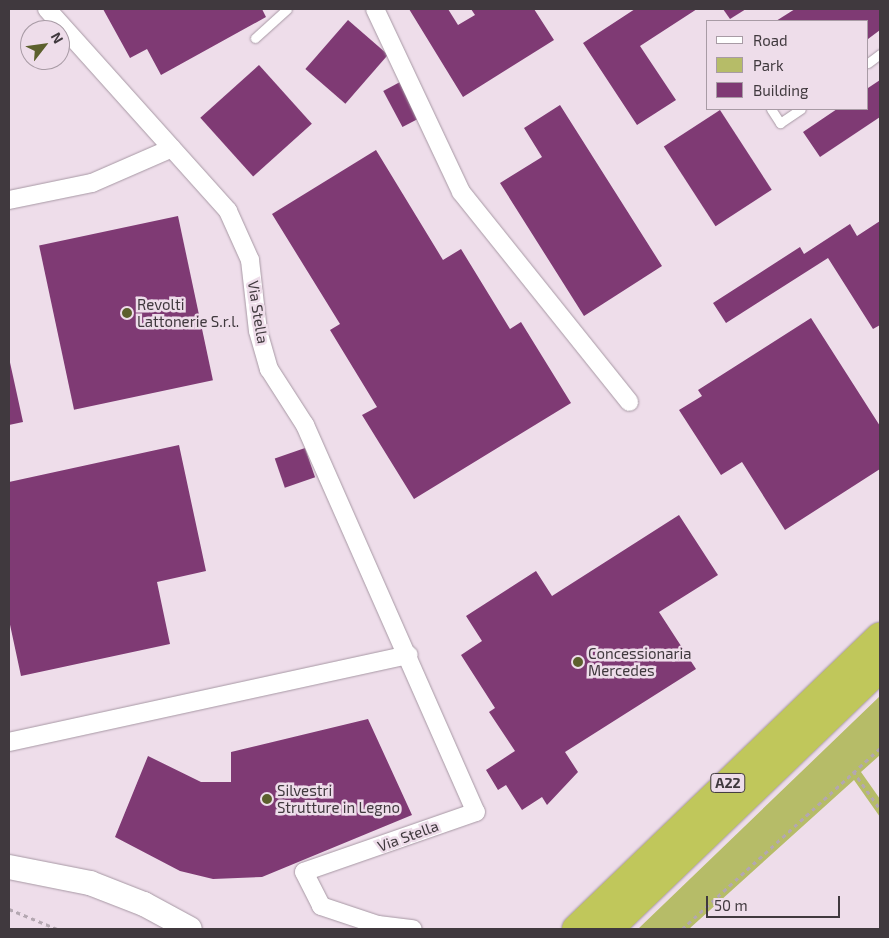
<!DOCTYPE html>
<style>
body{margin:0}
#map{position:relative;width:889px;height:938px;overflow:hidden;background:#eeddea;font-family:"Exo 2",sans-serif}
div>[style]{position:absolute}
.green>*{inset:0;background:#b6bc68}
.building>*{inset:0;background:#7f3a74;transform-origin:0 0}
.path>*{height:3px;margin-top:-1.5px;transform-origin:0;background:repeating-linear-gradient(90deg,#b4a7b1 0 4px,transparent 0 8px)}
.roads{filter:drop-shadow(0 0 1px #a798a4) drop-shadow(0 0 1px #a798a4)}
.lane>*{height:9px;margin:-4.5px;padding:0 4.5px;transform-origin:4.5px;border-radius:4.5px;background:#fff}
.street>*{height:18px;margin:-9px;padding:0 9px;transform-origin:9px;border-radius:9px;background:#fff}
.secondary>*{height:24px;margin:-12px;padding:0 12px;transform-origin:12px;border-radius:12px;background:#fff}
.highway>*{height:28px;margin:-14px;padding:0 14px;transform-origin:14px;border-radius:14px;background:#c0c75b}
.dots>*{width:14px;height:14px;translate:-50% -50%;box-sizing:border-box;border:2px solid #eeddea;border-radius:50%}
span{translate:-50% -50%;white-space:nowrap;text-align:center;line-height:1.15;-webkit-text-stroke:5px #eeddea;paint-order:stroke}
.shield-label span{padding:1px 4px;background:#eeddea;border:1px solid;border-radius:4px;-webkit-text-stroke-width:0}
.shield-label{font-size:14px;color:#40393e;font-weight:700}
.poi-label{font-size:15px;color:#40393e}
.left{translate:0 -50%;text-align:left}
.street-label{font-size:15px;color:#40393e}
.frame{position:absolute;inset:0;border:10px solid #40393e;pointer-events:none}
.legend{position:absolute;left:706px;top:20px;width:162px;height:90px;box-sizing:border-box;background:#eeddea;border:1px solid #a89ba5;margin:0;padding:6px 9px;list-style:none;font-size:15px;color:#40393e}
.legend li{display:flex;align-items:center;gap:10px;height:25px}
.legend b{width:25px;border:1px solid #a89ba5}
.north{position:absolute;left:20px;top:20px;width:50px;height:50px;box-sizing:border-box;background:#eeddea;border:1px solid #a89ba5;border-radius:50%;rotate:60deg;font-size:14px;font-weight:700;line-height:20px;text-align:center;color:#40393e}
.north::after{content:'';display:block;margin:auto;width:18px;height:22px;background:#5c602d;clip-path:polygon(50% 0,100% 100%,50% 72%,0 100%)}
.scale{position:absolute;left:706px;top:896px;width:134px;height:22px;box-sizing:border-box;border:2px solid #40393e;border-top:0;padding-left:6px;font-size:15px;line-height:18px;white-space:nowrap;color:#40393e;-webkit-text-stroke:4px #eeddea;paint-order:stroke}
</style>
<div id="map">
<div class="green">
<div style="clip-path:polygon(880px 696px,880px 755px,861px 772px,880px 799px,880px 817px,854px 780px,689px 929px,638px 929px)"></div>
</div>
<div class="building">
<div style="clip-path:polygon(103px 9px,262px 9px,266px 17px,161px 75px,147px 49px,130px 58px)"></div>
<div style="clip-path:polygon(409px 9px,448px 9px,458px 25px,475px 15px,471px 9px,534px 9px,554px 40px,463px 97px)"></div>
<div style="clip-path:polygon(635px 9px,697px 9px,640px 46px,676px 100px,637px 125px,583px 43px)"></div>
<div style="clip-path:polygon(723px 9px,746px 9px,730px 19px)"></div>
<div style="clip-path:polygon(795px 9px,879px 9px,880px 30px,868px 39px,868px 21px,776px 21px)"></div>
<div style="left:348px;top:20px;width:53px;height:65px;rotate:41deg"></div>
<div style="left:259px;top:65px;width:79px;height:79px;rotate:48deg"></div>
<div style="clip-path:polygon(880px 80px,880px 117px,820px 157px,803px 132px,837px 109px,868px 109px,868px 88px)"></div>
<div style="left:400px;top:82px;width:41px;height:19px;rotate:62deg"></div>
<div style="clip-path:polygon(560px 105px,662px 266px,584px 316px,500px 183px,542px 157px,524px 128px)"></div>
<div style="left:720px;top:110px;width:95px;height:67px;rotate:57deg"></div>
<div style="clip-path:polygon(376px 150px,443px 260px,461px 249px,510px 329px,521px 322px,571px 403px,414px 499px,362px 415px,377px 407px,330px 330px,340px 324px,272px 214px)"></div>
<div style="left:178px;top:216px;width:168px;height:142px;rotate:78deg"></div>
<div style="clip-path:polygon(880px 221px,880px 325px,873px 329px,828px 258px,726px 323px,713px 303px,800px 247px,804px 254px,850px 224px,857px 236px)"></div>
<div style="clip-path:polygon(811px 318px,880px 426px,880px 469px,785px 530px,742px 462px,721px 475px,679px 410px,702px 396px,698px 390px)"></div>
<div style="clip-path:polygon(9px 358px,23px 422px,9px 425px)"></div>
<div style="clip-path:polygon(179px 445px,206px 571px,157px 582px,170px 644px,21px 676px,9px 620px,9px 482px)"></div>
<div style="left:305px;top:448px;width:31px;height:32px;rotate:71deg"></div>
<div style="clip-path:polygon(679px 515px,718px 575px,659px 612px,696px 669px,565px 752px,578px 772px,547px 805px,542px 797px,522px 810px,506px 785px,498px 790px,486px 770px,515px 751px,489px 712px,495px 708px,461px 655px,482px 641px,466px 616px,536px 571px,552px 596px)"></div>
<div style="clip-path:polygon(368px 719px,412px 815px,262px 877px,213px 879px,180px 871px,115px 837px,148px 756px,201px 782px,231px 782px,231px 752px)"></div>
</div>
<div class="path">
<div style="left:853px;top:771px;width:47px;rotate:54.6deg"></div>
<div style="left:9px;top:909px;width:52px;rotate:22.6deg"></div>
<div style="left:682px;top:929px;width:268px;rotate:-42.4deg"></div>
</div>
<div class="roads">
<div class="lane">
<div style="left:255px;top:38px;width:43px;rotate:-42.2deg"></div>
<div style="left:868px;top:63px;width:15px;rotate:-37deg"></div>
<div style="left:771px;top:109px;width:17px;rotate:57deg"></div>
<div style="left:780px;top:123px;width:25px;rotate:-34deg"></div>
</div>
<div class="street">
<div style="left:47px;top:9px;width:271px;rotate:48.1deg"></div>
<div style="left:228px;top:211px;width:54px;rotate:65.8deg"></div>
<div style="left:250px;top:260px;width:71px;rotate:83.6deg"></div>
<div style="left:258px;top:331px;width:40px;rotate:74deg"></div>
<div style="left:269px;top:369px;width:67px;rotate:57.3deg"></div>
<div style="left:305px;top:425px;width:423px;rotate:66.2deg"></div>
<div style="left:476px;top:812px;width:182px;rotate:160.8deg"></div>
<div style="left:304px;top:872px;width:38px;rotate:63deg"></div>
<div style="left:321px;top:906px;width:60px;rotate:18.4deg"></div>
<div style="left:378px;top:925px;width:35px;rotate:7deg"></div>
<div style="left:375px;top:9px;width:202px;rotate:64.8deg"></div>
<div style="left:461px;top:192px;width:269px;rotate:51.3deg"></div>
<div style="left:9px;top:200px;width:85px;rotate:-11.6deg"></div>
<div style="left:92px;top:183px;width:87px;rotate:-23.6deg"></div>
<div style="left:9px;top:742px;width:409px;rotate:-12.3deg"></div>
</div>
<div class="secondary">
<div style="left:9px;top:867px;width:83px;rotate:11.2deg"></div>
<div style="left:90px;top:883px;width:58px;rotate:21.3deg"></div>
<div style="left:144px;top:904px;width:52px;rotate:28.5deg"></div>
</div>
<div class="highway">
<div style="left:576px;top:929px;width:422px;rotate:-43.9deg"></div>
<div style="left:609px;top:929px;width:376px;rotate:-43.9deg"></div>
</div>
</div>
<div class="dots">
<div style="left:127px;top:313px;background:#5c602d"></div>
<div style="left:578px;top:662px;background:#5c602d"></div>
<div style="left:267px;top:799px;background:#5c602d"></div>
</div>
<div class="shield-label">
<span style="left:728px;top:783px">A22</span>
</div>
<div class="poi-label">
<span class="left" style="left:137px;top:313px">Revolti<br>Lattonerie S.r.l.</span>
<span class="left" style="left:588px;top:662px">Concessionaria<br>Mercedes</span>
<span class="left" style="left:277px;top:799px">Silvestri<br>Strutture in Legno</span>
</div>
<div class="street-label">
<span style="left:258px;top:312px;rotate:81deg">Via Stella</span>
<span style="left:408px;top:836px;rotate:-20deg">Via Stella</span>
</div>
<div class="frame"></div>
<ul class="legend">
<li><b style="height:6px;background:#fff"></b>Road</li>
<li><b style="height:14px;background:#b6bc68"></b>Park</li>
<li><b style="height:14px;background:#7f3a74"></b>Building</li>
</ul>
<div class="north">N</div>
<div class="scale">50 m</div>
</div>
